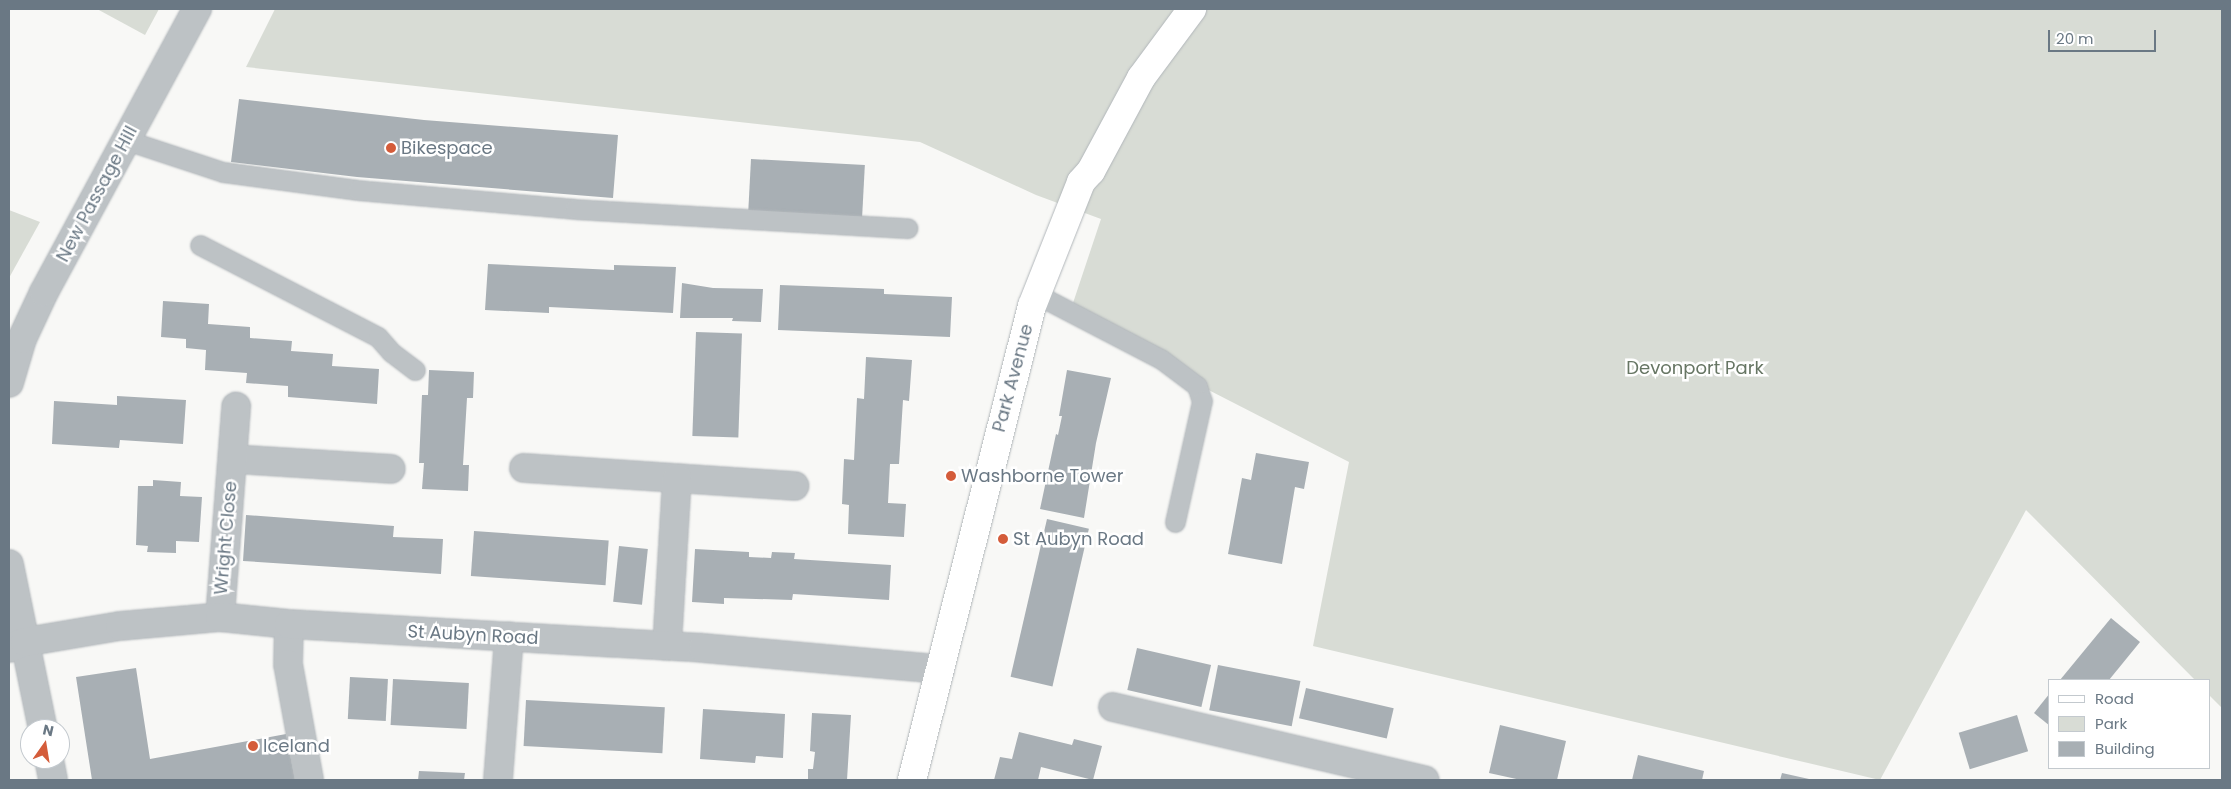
<!DOCTYPE html>
<style>
body{margin:0}
#map{position:relative;width:2231px;height:789px;overflow:hidden;background:#f8f8f6;font-family:Poppins,sans-serif}
div>[style]{position:absolute}
.green>*{inset:0;background:#d8dcd5}
.building>*{inset:0;background:#a8afb4;transform-origin:0 0}
.roads{filter:drop-shadow(0 0 1px #b1b6ba) drop-shadow(0 0 1px #b1b6ba)}
.lane>*{height:19px;margin:-9.5px;padding:0 9.5px;transform-origin:9.5px;border-radius:9.5px;background:#bdc2c5}
.street>*{height:28px;margin:-14px;padding:0 14px;transform-origin:14px;border-radius:14px;background:#bdc2c5}
.primary>*{height:28px;margin:-14px;padding:0 14px;transform-origin:14px;border-radius:14px;background:#fff}
.dots>*{width:14px;height:14px;translate:-50% -50%;box-sizing:border-box;border:2px solid #fff;border-radius:50%}
span{translate:-50% -50%;white-space:nowrap;text-align:center;line-height:1.15;-webkit-text-stroke:5px #fff;paint-order:stroke}
.poi-label{font-size:18px;color:#6a7884}
.left{translate:0 -50%;text-align:left}
.street-label{font-size:18px;color:#6a7884}
.park-label{font-size:18px;color:#677664}
.frame{position:absolute;inset:0;border:10px solid #6a7884;pointer-events:none}
.legend{position:absolute;left:2048px;top:679px;width:162px;height:90px;box-sizing:border-box;background:#fff;border:1px solid #c3c9ce;margin:0;padding:6px 9px;list-style:none;font-size:15px;color:#6a7884}
.legend li{display:flex;align-items:center;gap:10px;height:25px}
.legend b{width:25px;border:1px solid #c3c9ce}
.north{position:absolute;left:20px;top:719px;width:50px;height:50px;box-sizing:border-box;background:#fff;border:1px solid #c3c9ce;border-radius:50%;rotate:13deg;font-size:14px;font-weight:700;line-height:20px;text-align:center;color:#6a7884}
.north::after{content:'';display:block;margin:auto;width:18px;height:22px;background:#d45c3a;clip-path:polygon(50% 0,100% 100%,50% 72%,0 100%)}
.scale{position:absolute;left:2048px;top:30px;width:108px;height:22px;box-sizing:border-box;border:2px solid #6a7884;border-top:0;padding-left:6px;font-size:15px;line-height:18px;white-space:nowrap;color:#6a7884;-webkit-text-stroke:4px #fff;paint-order:stroke}
</style>
<div id="map">
<div class="green">
<div style="clip-path:polygon(97px 9px,159px 9px,145px 35px)"></div>
<div style="clip-path:polygon(275px 9px,2222px 9px,2222px 708px,2210px 696px,2210px 680px,2195px 680px,2026px 510px,1880px 780px,1313px 646px,1349px 462px,1068px 318px,1101px 219px,1036px 195px,920px 142px,246px 67px)"></div>
<div style="clip-path:polygon(9px 210px,40px 222px,9px 278px)"></div>
</div>
<div class="building">
<div style="clip-path:polygon(239px 99px,424px 120px,618px 135px,613px 198px,357px 177px,231px 162px)"></div>
<div style="left:751px;top:159px;width:114px;height:52px;rotate:3deg"></div>
<div style="clip-path:polygon(488px 264px,614px 270px,614px 265px,676px 267px,673px 313px,549px 307px,549px 313px,485px 310px)"></div>
<div style="clip-path:polygon(682px 283px,713px 288px,763px 289px,761px 322px,732px 321px,733px 318px,680px 318px)"></div>
<div style="clip-path:polygon(780px 285px,884px 289px,884px 294px,952px 297px,950px 337px,778px 330px)"></div>
<div style="clip-path:polygon(163px 301px,209px 304px,208px 324px,250px 327px,250px 338px,292px 341px,291px 351px,333px 354px,332px 366px,379px 369px,377px 404px,288px 397px,288px 386px,246px 383px,247px 373px,205px 370px,206px 350px,186px 348px,186px 339px,161px 337px)"></div>
<div style="left:696px;top:332px;width:46px;height:104px;rotate:2deg"></div>
<div style="clip-path:polygon(866px 357px,912px 360px,909px 401px,903px 400px,899px 464px,890px 464px,888px 503px,906px 504px,904px 537px,848px 534px,849px 505px,842px 504px,844px 459px,854px 460px,857px 398px,864px 399px)"></div>
<div style="clip-path:polygon(429px 370px,474px 372px,473px 398px,467px 398px,463px 465px,469px 465px,468px 491px,422px 489px,424px 463px,419px 463px,422px 395px,428px 395px)"></div>
<div style="clip-path:polygon(1067px 370px,1111px 378px,1096px 443px,1084px 518px,1040px 509px,1056px 434px,1058px 435px,1062px 416px,1059px 416px)"></div>
<div style="clip-path:polygon(117px 396px,186px 400px,183px 444px,120px 440px,119px 448px,52px 444px,54px 401px,117px 405px)"></div>
<div style="clip-path:polygon(1256px 453px,1309px 462px,1304px 489px,1295px 487px,1282px 564px,1228px 554px,1242px 478px,1251px 480px)"></div>
<div style="clip-path:polygon(153px 480px,181px 482px,180px 496px,202px 497px,199px 542px,176px 541px,176px 553px,147px 552px,148px 546px,136px 545px,138px 486px,153px 486px)"></div>
<div style="clip-path:polygon(246px 515px,394px 526px,393px 537px,443px 539px,441px 574px,243px 561px)"></div>
<div style="left:1047px;top:519px;width:43px;height:162px;rotate:13deg"></div>
<div style="left:474px;top:531px;width:135px;height:45px;rotate:4deg"></div>
<div style="left:619px;top:546px;width:29px;height:56px;rotate:6deg"></div>
<div style="clip-path:polygon(695px 549px,749px 552px,749px 557px,771px 558px,772px 552px,795px 553px,794px 559px,891px 565px,889px 600px,793px 594px,792px 600px,724px 598px,724px 604px,692px 602px)"></div>
<div style="clip-path:polygon(2111px 618px,2140px 642px,2109px 680px,2060px 680px)"></div>
<div style="left:1137px;top:648px;width:76px;height:43px;rotate:13deg"></div>
<div style="left:1218px;top:665px;width:84px;height:46px;rotate:11deg"></div>
<div style="clip-path:polygon(136px 668px,150px 759px,286px 734px,295px 780px,92px 780px,76px 677px)"></div>
<div style="left:350px;top:677px;width:38px;height:42px;rotate:3deg"></div>
<div style="left:393px;top:679px;width:76px;height:46px;rotate:3deg"></div>
<div style="left:1306px;top:688px;width:90px;height:31px;rotate:13deg"></div>
<div style="clip-path:polygon(2050px 693px,2050px 726px,2034px 713px)"></div>
<div style="left:526px;top:700px;width:139px;height:46px;rotate:3deg"></div>
<div style="clip-path:polygon(703px 709px,785px 714px,783px 758px,756px 756px,755px 763px,700px 759px)"></div>
<div style="clip-path:polygon(812px 713px,851px 715px,847px 780px,808px 780px,808px 769px,813px 769px,815px 752px,810px 751px)"></div>
<div style="left:2017px;top:715px;width:38px;height:61px;rotate:73deg"></div>
<div style="clip-path:polygon(1500px 725px,1566px 741px,1557px 780px,1521px 780px,1489px 773px)"></div>
<div style="clip-path:polygon(1019px 732px,1072px 745px,1074px 739px,1102px 746px,1093px 780px,1041px 767px,1038px 780px,994px 780px,1000px 757px,1012px 759px)"></div>
<div style="clip-path:polygon(1638px 755px,1704px 771px,1702px 780px,1632px 780px)"></div>
<div style="clip-path:polygon(419px 771px,465px 773px,464px 780px,418px 780px)"></div>
<div style="clip-path:polygon(1782px 773px,1809px 779px,1809px 780px,1780px 780px)"></div>
</div>
<div class="roads">
<div class="lane">
<div style="left:126px;top:140px;width:102px;rotate:18.3deg"></div>
<div style="left:223px;top:172px;width:136px;rotate:7.6deg"></div>
<div style="left:358px;top:190px;width:218px;rotate:5deg"></div>
<div style="left:575px;top:209px;width:333px;rotate:3.3deg"></div>
<div style="left:200px;top:245px;width:200px;rotate:27.3deg"></div>
<div style="left:378px;top:337px;width:20px;rotate:49deg"></div>
<div style="left:391px;top:352px;width:30px;rotate:37deg"></div>
<div style="left:1036px;top:294px;width:141px;rotate:27.5deg"></div>
<div style="left:1161px;top:359px;width:45px;rotate:36.9deg"></div>
<div style="left:1197px;top:386px;width:16px;rotate:72deg"></div>
<div style="left:1202px;top:401px;width:124px;rotate:102.6deg"></div>
</div>
<div class="street">
<div style="left:9px;top:383px;width:46px;rotate:-73.5deg"></div>
<div style="left:22px;top:339px;width:52px;rotate:-64.9deg"></div>
<div style="left:44px;top:292px;width:322px;rotate:-61.6deg"></div>
<div style="left:233px;top:459px;width:158px;rotate:3.6deg"></div>
<div style="left:524px;top:468px;width:271px;rotate:3.8deg"></div>
<div style="left:9px;top:564px;width:168px;rotate:78.4deg"></div>
<div style="left:220px;top:617px;width:211px;rotate:-85.6deg"></div>
<div style="left:289px;top:624px;width:40px;rotate:91.4deg"></div>
<div style="left:288px;top:664px;width:118px;rotate:79.7deg"></div>
<div style="left:667px;top:646px;width:168px;rotate:-86.6deg"></div>
<div style="left:9px;top:648px;width:17px;rotate:-21deg"></div>
<div style="left:25px;top:642px;width:96px;rotate:-9.6deg"></div>
<div style="left:120px;top:626px;width:100px;rotate:-5.1deg"></div>
<div style="left:220px;top:617px;width:69px;rotate:5.8deg"></div>
<div style="left:289px;top:624px;width:415px;rotate:3.3deg"></div>
<div style="left:703px;top:648px;width:238px;rotate:5.1deg"></div>
<div style="left:1113px;top:707px;width:320px;rotate:13.2deg"></div>
<div style="left:49px;top:759px;width:21px;rotate:79deg"></div>
<div style="left:498px;top:780px;width:144px;rotate:-85.6deg"></div>
</div>
<div class="primary">
<div style="left:912px;top:780px;width:489px;rotate:-75.8deg"></div>
<div style="left:1032px;top:306px;width:133px;rotate:-68.4deg"></div>
<div style="left:1081px;top:182px;width:15px;rotate:-48deg"></div>
<div style="left:1091px;top:171px;width:106px;rotate:-61.7deg"></div>
<div style="left:1141px;top:78px;width:86px;rotate:-53.5deg"></div>
</div>
</div>
<div class="dots">
<div style="left:391px;top:148px;background:#d45c3a"></div>
<div style="left:951px;top:476px;background:#d45c3a"></div>
<div style="left:1003px;top:539px;background:#d45c3a"></div>
<div style="left:253px;top:746px;background:#d45c3a"></div>
</div>
<div class="poi-label">
<span class="left" style="left:401px;top:148px">Bikespace</span>
<span class="left" style="left:961px;top:476px">Washborne Tower</span>
<span class="left" style="left:1013px;top:539px">St Aubyn Road</span>
<span class="left" style="left:263px;top:746px">Iceland</span>
</div>
<div class="street-label">
<span style="left:97px;top:194px;rotate:-62deg">New Passage Hill</span>
<span style="left:1013px;top:378px;rotate:-75deg">Park Avenue</span>
<span style="left:226px;top:538px;rotate:-85deg">Wright Close</span>
<span style="left:473px;top:635px;rotate:3deg">St Aubyn Road</span>
</div>
<div class="park-label">
<span style="left:1695px;top:368px">Devonport Park</span>
</div>
<div class="frame"></div>
<ul class="legend">
<li><b style="height:6px;background:#fff"></b>Road</li>
<li><b style="height:14px;background:#d8dcd5"></b>Park</li>
<li><b style="height:14px;background:#a8afb4"></b>Building</li>
</ul>
<div class="north">N</div>
<div class="scale">20 m</div>
</div>
